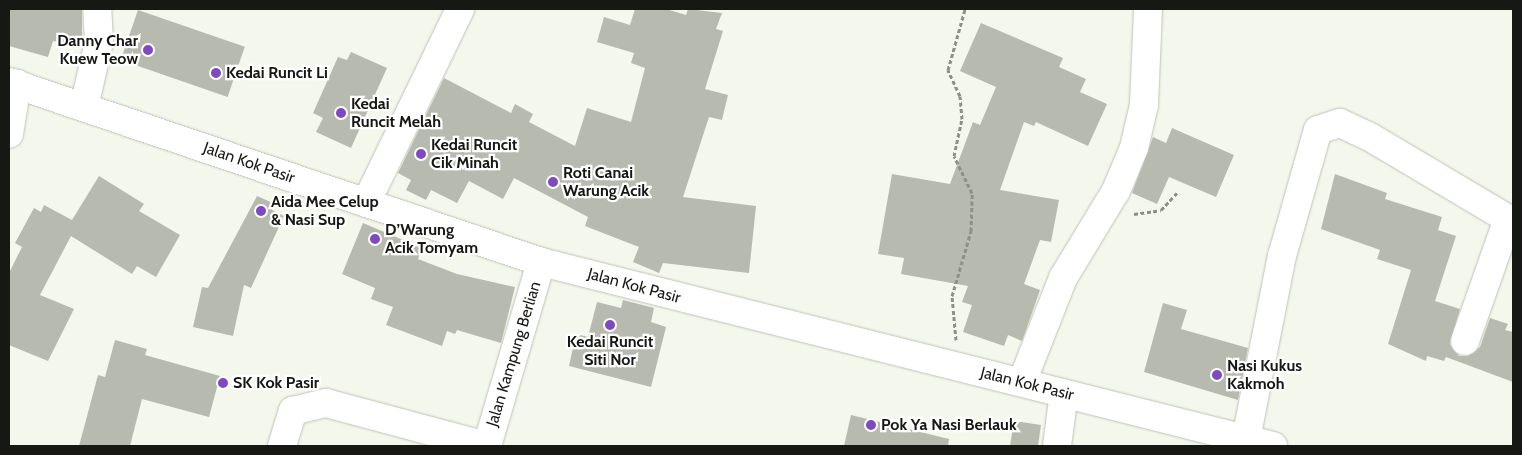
<!DOCTYPE html>
<meta charset="utf-8">
<style>
body{margin:0}
#map{position:relative;width:1522px;height:455px;overflow:hidden;background:#f4f8ec;font-family:Cabin,sans-serif}
div>[style]{position:absolute}
.building>*{inset:0;background:#b6baaf;transform-origin:0 0}
.path>*{height:3px;margin-top:-1.5px;transform-origin:0;background:repeating-linear-gradient(90deg,#8d9087 0 4px,transparent 0 6.5px)}
.roads{filter:drop-shadow(0 0 1px #bec2b6) drop-shadow(0 0 1px #bec2b6)}
.minor>*{height:28px;margin:-14px;padding:0 14px;transform-origin:14px;border-radius:14px;background:#fff}
.dots>*{width:14px;height:14px;translate:-50% -50%;box-sizing:border-box;border:2px solid #fff;border-radius:50%}
span{translate:-50% -50%;white-space:nowrap;text-align:center;line-height:1.15;-webkit-text-stroke:4.5px #fff;paint-order:stroke}
.poi-label{font-size:16px;color:#161814;font-weight:700}
.right{translate:-100% -50%;text-align:right}
.left{translate:0 -50%;text-align:left}
.street-label{font-size:16px;color:#161814}
.frame{position:absolute;inset:0;border:10px solid #161814;pointer-events:none}
</style>
<div id="map">
<div class="building">
<div style="clip-path:polygon(9px 9px,82px 9px,82px 45px,53px 41px,48px 57px,9px 46px)"></div>
<div style="clip-path:polygon(635px 9px,666px 9px,686px 15px,688px 9px,722px 13px,716px 29px,723px 31px,705px 89px,728px 95px,722px 120px,709px 117px,683px 197px,756px 206px,749px 273px,663px 263px,659px 273px,633px 262px,639px 247px,585px 226px,588px 217px,514px 178px,503px 199px,469px 181px,457px 203px,431px 190px,426px 200px,406px 190px,411px 180px,398px 173px,444px 78px,511px 113px,515px 104px,533px 114px,529px 122px,575px 146px,587px 108px,631px 122px,645px 68px,631px 63px,634px 53px,597px 42px,604px 17px,630px 25px)"></div>
<div style="left:138px;top:10px;width:113px;height:53px;rotate:19deg"></div>
<div style="clip-path:polygon(981px 23px,1063px 58px,1059px 67px,1086px 79px,1080px 92px,1107px 104px,1088px 146px,1036px 122px,1034px 126px,1024px 122px,1000px 190px,1059px 200px,1051px 242px,1040px 240px,1024px 284px,1040px 290px,1026px 330px,1022px 341px,1008px 335px,1004px 346px,963px 332px,972px 305px,962px 302px,968px 286px,901px 274px,904px 258px,878px 254px,892px 174px,950px 184px,973px 122px,980px 125px,996px 87px,960px 71px)"></div>
<div style="clip-path:polygon(351px 52px,387px 68px,351px 148px,316px 132px,323px 118px,313px 113px,338px 57px,347px 60px)"></div>
<div style="clip-path:polygon(1172px 128px,1234px 155px,1216px 197px,1169px 177px,1157px 204px,1132px 193px,1153px 137px,1166px 143px)"></div>
<div style="clip-path:polygon(1335px 174px,1387px 193px,1385px 199px,1442px 217px,1438px 230px,1456px 236px,1435px 301px,1460px 309px,1450px 344px,1459px 356px,1468px 356px,1480px 347px,1490px 318px,1508px 324px,1505px 330px,1513px 332px,1513px 382px,1446px 357px,1444px 361px,1427px 356px,1426px 361px,1388px 344px,1411px 270px,1377px 259px,1380px 250px,1321px 229px)"></div>
<div style="clip-path:polygon(99px 176px,144px 204px,139px 211px,180px 235px,156px 277px,137px 266px,132px 274px,71px 236px,40px 295px,74px 309px,48px 361px,9px 345px,9px 273px,22px 247px,15px 243px,34px 208px,41px 212px,44px 205px,72px 220px)"></div>
<div style="clip-path:polygon(257px 196px,275px 204px,272px 210px,284px 216px,251px 288px,244px 285px,233px 336px,193px 327px,202px 287px,208px 288px)"></div>
<div style="clip-path:polygon(363px 223px,422px 248px,418px 259px,457px 274px,515px 287px,501px 343px,457px 330px,455px 334px,447px 331px,442px 346px,386px 325px,393px 307px,371px 299px,375px 288px,342px 274px)"></div>
<div style="clip-path:polygon(623px 300px,654px 308px,651px 322px,666px 327px,651px 387px,569px 366px,576px 334px,588px 337px,597px 302px,621px 308px)"></div>
<div style="clip-path:polygon(1163px 303px,1187px 310px,1181px 329px,1248px 348px,1238px 400px,1144px 372px)"></div>
<div style="clip-path:polygon(115px 340px,147px 349px,145px 355px,220px 376px,209px 417px,142px 399px,130px 446px,79px 446px,98px 375px,105px 377px)"></div>
<div style="clip-path:polygon(851px 415px,949px 439px,948px 446px,844px 446px)"></div>
<div style="clip-path:polygon(1014px 421px,1041px 425px,1038px 446px,1010px 446px)"></div>
</div>
<div class="path">
<div style="left:1134px;top:214px;width:27px;rotate:-8deg"></div>
<div style="left:1161px;top:210px;width:26px;rotate:-47deg"></div>
<div style="left:956px;top:340px;width:44px;rotate:-95.2deg"></div>
<div style="left:952px;top:296px;width:68px;rotate:-73.7deg"></div>
<div style="left:971px;top:231px;width:38px;rotate:-88deg"></div>
<div style="left:972px;top:193px;width:41px;rotate:-115.9deg"></div>
<div style="left:954px;top:156px;width:38px;rotate:-78deg"></div>
<div style="left:962px;top:119px;width:23px;rotate:-95deg"></div>
<div style="left:960px;top:96px;width:29px;rotate:-115deg"></div>
<div style="left:948px;top:70px;width:63px;rotate:-74.4deg"></div>
</div>
<div class="roads">
<div class="minor">
<div style="left:9px;top:82px;width:562px;rotate:18.69deg"></div>
<div style="left:541px;top:262px;width:755px;rotate:14.11deg"></div>
<div style="left:84px;top:107px;width:67px;rotate:-77deg"></div>
<div style="left:99px;top:42px;width:33px;rotate:-93deg"></div>
<div style="left:9px;top:134px;width:51px;rotate:-80.9deg"></div>
<div style="left:366px;top:203px;width:216px;rotate:-64.1deg"></div>
<div style="left:1465px;top:341px;width:129px;rotate:-70.6deg"></div>
<div style="left:1022px;top:382px;width:112px;rotate:-68.5deg"></div>
<div style="left:1063px;top:278px;width:102px;rotate:-58.7deg"></div>
<div style="left:1116px;top:191px;width:47px;rotate:-67.3deg"></div>
<div style="left:1134px;top:148px;width:44px;rotate:-76.9deg"></div>
<div style="left:1144px;top:105px;width:96px;rotate:-87.6deg"></div>
<div style="left:1246px;top:439px;width:187px;rotate:-78.9deg"></div>
<div style="left:1282px;top:256px;width:131px;rotate:-74.1deg"></div>
<div style="left:1318px;top:130px;width:23px;rotate:-18deg"></div>
<div style="left:1340px;top:123px;width:33px;rotate:25deg"></div>
<div style="left:1370px;top:137px;width:166px;rotate:30.7deg"></div>
<div style="left:282px;top:446px;width:37px;rotate:-73deg"></div>
<div style="left:293px;top:411px;width:34px;rotate:-14deg"></div>
<div style="left:326px;top:403px;width:167px;rotate:15deg"></div>
<div style="left:487px;top:446px;width:192px;rotate:-73.6deg"></div>
<div style="left:1057px;top:446px;width:53px;rotate:-82.5deg"></div>
</div>
</div>
<div class="dots">
<div style="left:148px;top:50px;background:#7f49c1"></div>
<div style="left:216px;top:73px;background:#7f49c1"></div>
<div style="left:341px;top:113px;background:#7f49c1"></div>
<div style="left:421px;top:154px;background:#7f49c1"></div>
<div style="left:553px;top:182px;background:#7f49c1"></div>
<div style="left:261px;top:211px;background:#7f49c1"></div>
<div style="left:375px;top:239px;background:#7f49c1"></div>
<div style="left:610px;top:325px;background:#7f49c1"></div>
<div style="left:1217px;top:375px;background:#7f49c1"></div>
<div style="left:223px;top:383px;background:#7f49c1"></div>
<div style="left:871px;top:425px;background:#7f49c1"></div>
</div>
<div class="poi-label">
<span class="right" style="left:138px;top:50px">Danny Char<br>Kuew Teow</span>
<span class="left" style="left:226px;top:73px">Kedai Runcit Li</span>
<span class="left" style="left:351px;top:113px">Kedai<br>Runcit Melah</span>
<span class="left" style="left:431px;top:154px">Kedai Runcit<br>Cik Minah</span>
<span class="left" style="left:563px;top:182px">Roti Canai<br>Warung Acik</span>
<span class="left" style="left:271px;top:211px">Aida Mee Celup<br>&amp; Nasi Sup</span>
<span class="left" style="left:385px;top:239px">D’Warung<br>Acik Tomyam</span>
<span style="left:610px;top:351px">Kedai Runcit<br>Siti Nor</span>
<span class="left" style="left:1227px;top:375px">Nasi Kukus<br>Kakmoh</span>
<span class="left" style="left:233px;top:383px">SK Kok Pasir</span>
<span class="left" style="left:881px;top:425px">Pok Ya Nasi Berlauk</span>
</div>
<div class="street-label">
<span style="left:249px;top:163px;rotate:19deg">Jalan Kok Pasir</span>
<span style="left:634px;top:286px;rotate:15deg">Jalan Kok Pasir</span>
<span style="left:514px;top:354px;rotate:-73deg">Jalan Kampung Berlian</span>
<span style="left:1027px;top:384px;rotate:14deg">Jalan Kok Pasir</span>
</div>
<div class="frame"></div>
</div>
